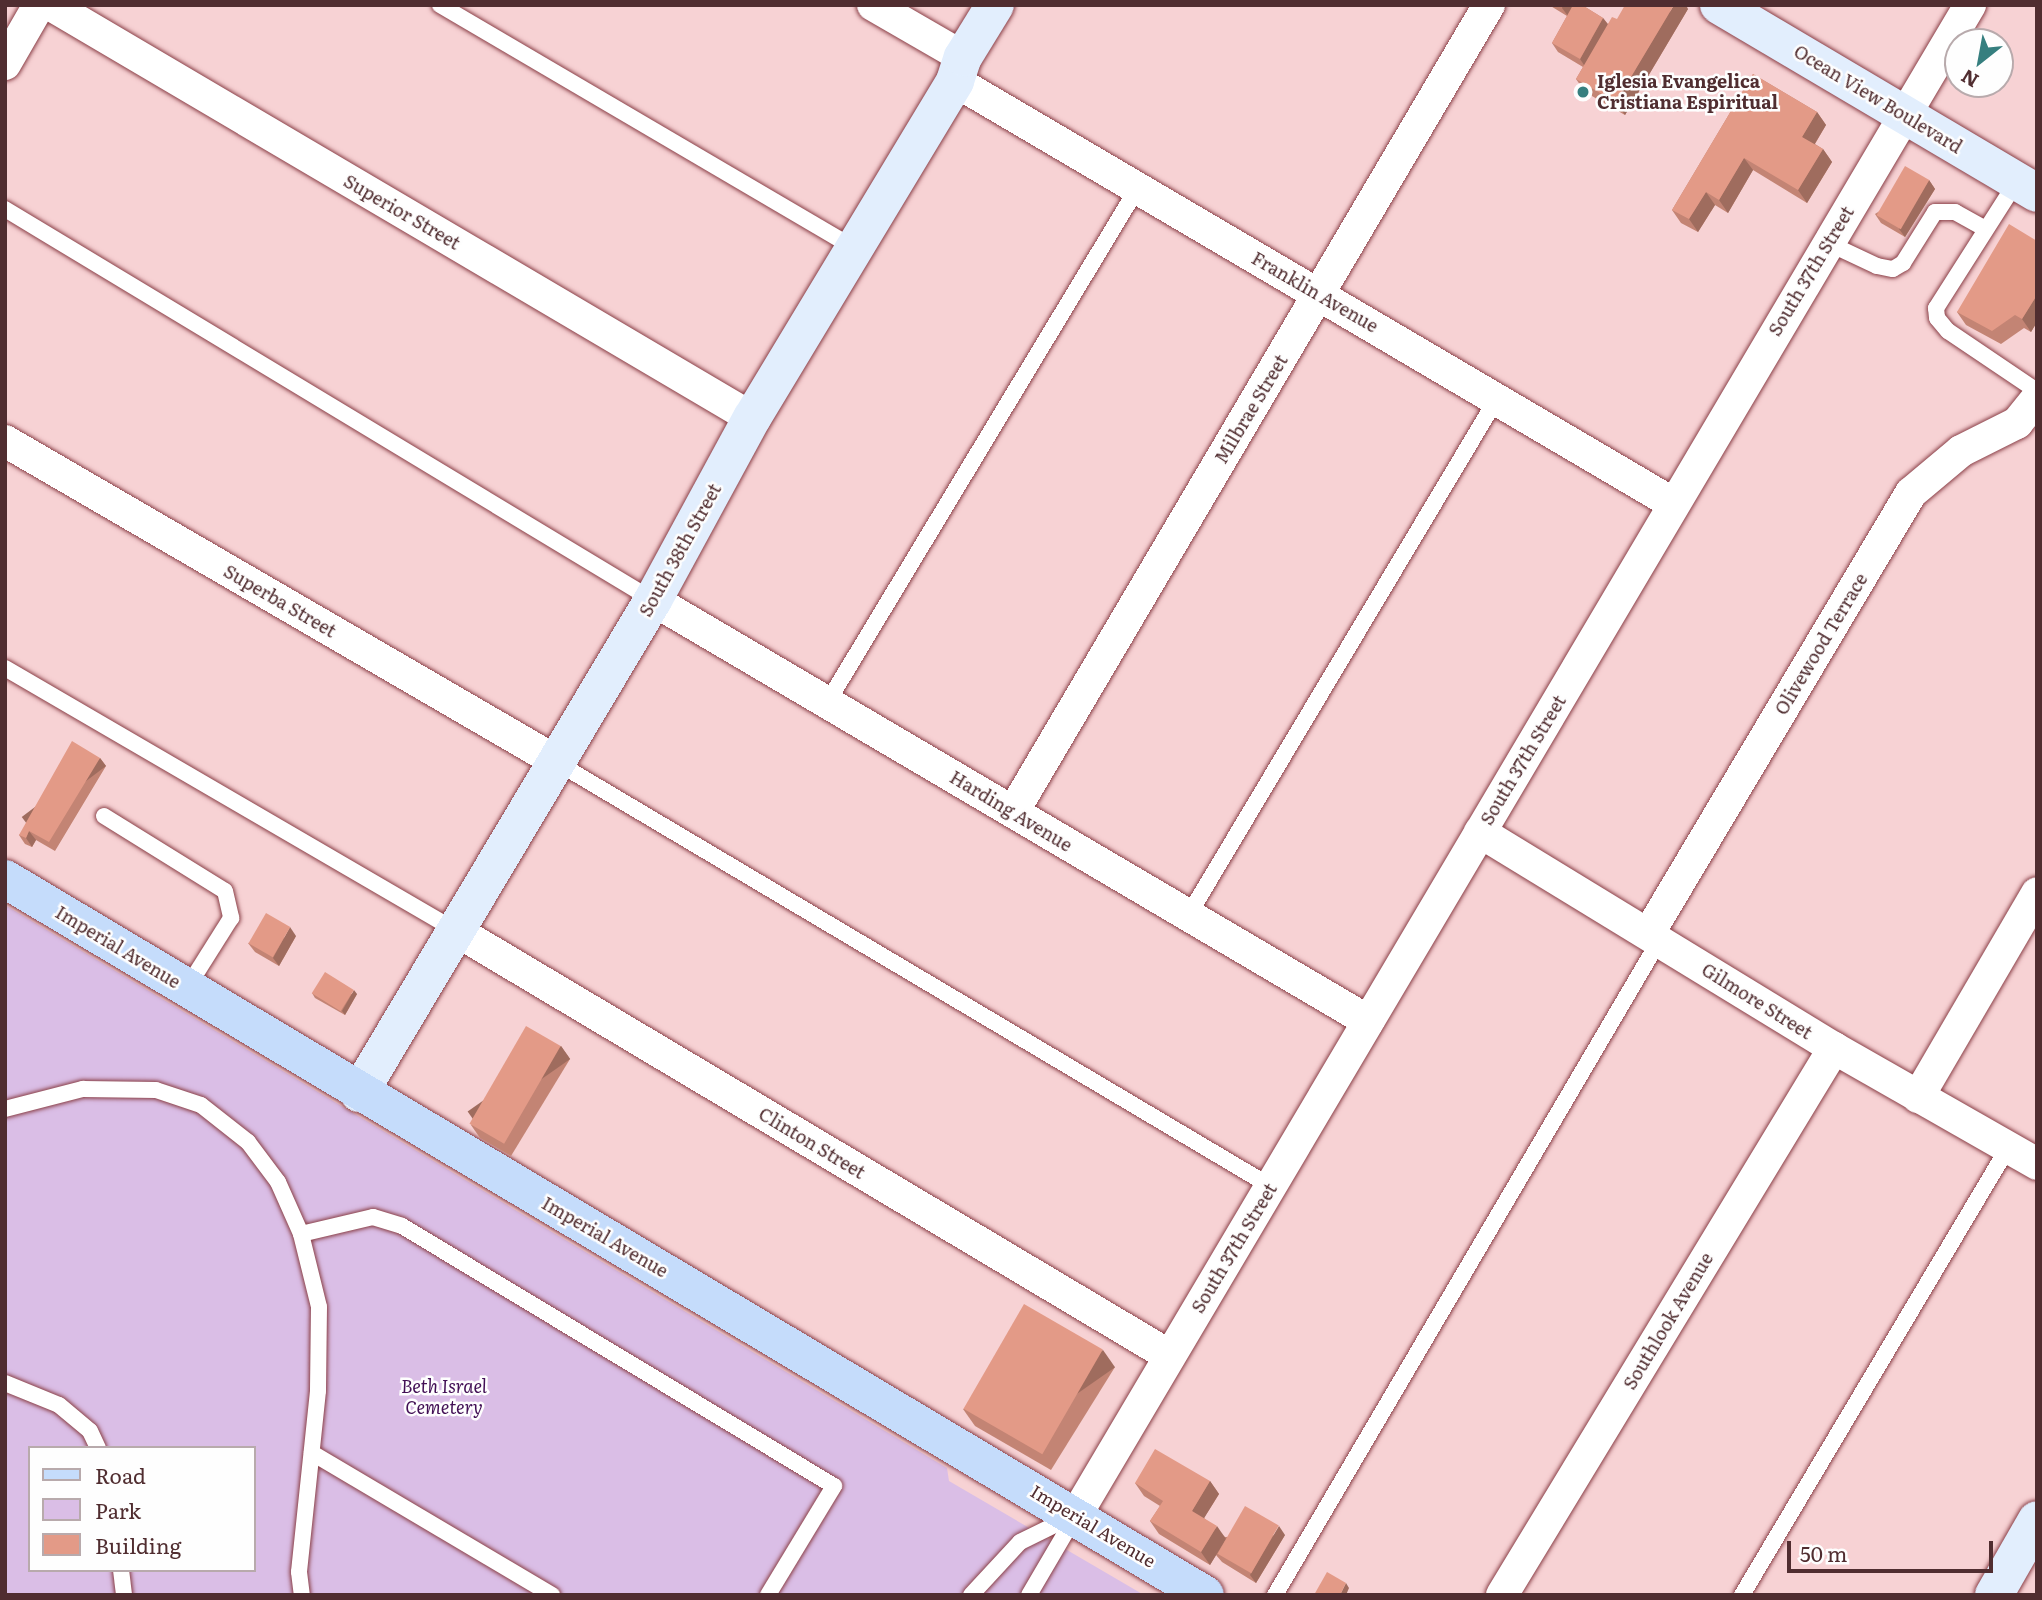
<!DOCTYPE html>
<style>
body{margin:0}
#map{position:relative;width:2042px;height:1600px;overflow:hidden;background:#f7d2d4;font-family:Literata,serif}
div>[style]{position:absolute}
.green>*{inset:0;background:#dabee6}
.roads{filter:drop-shadow(0 0 2px #8a3f47) drop-shadow(0 0 2px #8a3f47)}
.lane>*{height:16px;margin:-8px;padding:0 8px;transform-origin:8px;border-radius:8px;background:#fff}
.street>*{height:32px;margin:-16px;padding:0 16px;transform-origin:16px;border-radius:16px;background:#fff}
.secondary>*{height:38px;margin:-19px;padding:0 19px;transform-origin:19px;border-radius:19px;background:#e2eefd}
.primary>*{height:38px;margin:-19px;padding:0 19px;transform-origin:19px;border-radius:19px;background:#c5dcfb}
.wall>*{inset:0;background:#c38474}
.shaded-wall>*{inset:0;background:#9f6c5e;transform-origin:0 0}
.building>*{inset:0;background:#e39a87;transform-origin:0 0}
.dots>*{width:19px;height:19px;translate:-50% -50%;box-sizing:border-box;border:4px solid #fefefe;border-radius:50%}
span{translate:-50% -50%;white-space:nowrap;text-align:center;line-height:1.15;-webkit-text-stroke:5px #fefefe;paint-order:stroke}
.poi-label{font-size:18px;color:#502d30;font-weight:700}
.left{translate:0 -50%;text-align:left}
.street-label{font-size:18px;color:#502d30}
.park-label{font-size:18px;color:#420f55;font-style:italic}
.frame{position:absolute;inset:0;border:7px solid #502d30;pointer-events:none}
.legend{position:absolute;left:28px;top:1446px;width:228px;height:126px;box-sizing:border-box;background:#fefefe;border:2px solid #b8aaac;margin:0;padding:9px 12px;list-style:none;font-size:21px;color:#502d30}
.legend li{display:flex;align-items:center;gap:14px;height:35px}
.legend b{width:35px;border:2px solid #b8aaac}
.north{position:absolute;left:1944px;top:28px;width:70px;height:70px;box-sizing:border-box;background:#fefefe;border:2px solid #b8aaac;border-radius:50%;rotate:211deg;font-size:19px;font-weight:700;line-height:28px;text-align:center;color:#502d30}
.north::after{content:'';display:block;margin:auto;width:24px;height:32px;background:#367f7f;clip-path:polygon(50% 0,100% 100%,50% 72%,0 100%)}
.scale{position:absolute;left:1787px;top:1541px;width:206px;height:32px;box-sizing:border-box;border:4px solid #502d30;border-top:0;padding-left:9px;font-size:21px;line-height:24px;white-space:nowrap;color:#502d30;-webkit-text-stroke:5px #fefefe;paint-order:stroke}
</style>
<div id="map">
<div class="green">
<div style="clip-path:polygon(evenodd,5px 905px,947px 1468px,949px 1481px,1144px 1595px,5px 1595px,5px 905px,30px 1448px,254px 1448px,254px 1570px,30px 1570px,30px 1448px)"></div>
</div>
<div class="roads">
<div class="lane">
<div style="left:440px;top:5px;width:481px;rotate:30.4deg"></div>
<div style="left:2017px;top:181px;width:151px;rotate:122.5deg"></div>
<div style="left:1936px;top:308px;width:10px;rotate:84deg"></div>
<div style="left:1937px;top:318px;width:17px;rotate:50deg"></div>
<div style="left:1948px;top:331px;width:107px;rotate:34deg"></div>
<div style="left:5px;top:209px;width:757px;rotate:31.11deg"></div>
<div style="left:1828px;top:243px;width:54px;rotate:25.1deg"></div>
<div style="left:1877px;top:266px;width:16px;rotate:11deg"></div>
<div style="left:1893px;top:269px;width:12px;rotate:-31deg"></div>
<div style="left:1903px;top:263px;width:60px;rotate:-57.9deg"></div>
<div style="left:1935px;top:212px;width:20px"></div>
<div style="left:1955px;top:212px;width:35px;rotate:29deg"></div>
<div style="left:5px;top:668px;width:521px;rotate:30.21deg"></div>
<div style="left:827px;top:703px;width:600px;rotate:-58.91deg"></div>
<div style="left:556px;top:762px;width:830px;rotate:30.7deg"></div>
<div style="left:104px;top:816px;width:142px;rotate:31.8deg"></div>
<div style="left:225px;top:891px;width:28px;rotate:77deg"></div>
<div style="left:231px;top:918px;width:83px;rotate:122.2deg"></div>
<div style="left:1188px;top:916px;width:601px;rotate:-59.17deg"></div>
<div style="left:5px;top:1109px;width:81px;rotate:-14.4deg"></div>
<div style="left:83px;top:1089px;width:73px;rotate:0.8deg"></div>
<div style="left:156px;top:1090px;width:47px;rotate:18.4deg"></div>
<div style="left:201px;top:1105px;width:60px;rotate:38.2deg"></div>
<div style="left:248px;top:1142px;width:50px;rotate:53.1deg"></div>
<div style="left:278px;top:1182px;width:57px;rotate:66.1deg"></div>
<div style="left:301px;top:1234px;width:75px;rotate:76.1deg"></div>
<div style="left:319px;top:1307px;width:84px;rotate:90.7deg"></div>
<div style="left:318px;top:1391px;width:182px;rotate:96deg"></div>
<div style="left:299px;top:1572px;width:23px;rotate:83deg"></div>
<div style="left:301px;top:1234px;width:74px;rotate:-13.3deg"></div>
<div style="left:373px;top:1217px;width:30px;rotate:17deg"></div>
<div style="left:402px;top:1226px;width:504px;rotate:31.04deg"></div>
<div style="left:834px;top:1486px;width:127px;rotate:121.2deg"></div>
<div style="left:5px;top:1383px;width:58px;rotate:22.2deg"></div>
<div style="left:59px;top:1405px;width:40px;rotate:40deg"></div>
<div style="left:90px;top:1431px;width:19px;rotate:65deg"></div>
<div style="left:312px;top:1453px;width:279px;rotate:30.6deg"></div>
<div style="left:121px;top:1570px;width:25px;rotate:83deg"></div>
<div style="left:971px;top:1595px;width:72px;rotate:-47.2deg"></div>
<div style="left:1020px;top:1542px;width:57px;rotate:-26.1deg"></div>
<div style="left:1029px;top:1595px;width:93px;rotate:-59.6deg"></div>
<div style="left:1275px;top:1595px;width:758px;rotate:-59.58deg"></div>
<div style="left:1742px;top:1595px;width:522px;rotate:-59.26deg"></div>
</div>
<div class="street">
<div style="left:51px;top:5px;width:814px;rotate:30.5deg"></div>
<div style="left:873px;top:5px;width:104px;rotate:30deg"></div>
<div style="left:5px;top:64px;width:68px;rotate:-60deg"></div>
<div style="left:955px;top:81px;width:834px;rotate:30.47deg"></div>
<div style="left:5px;top:441px;width:635px;rotate:30.16deg"></div>
<div style="left:653px;top:600px;width:830px;rotate:30.49deg"></div>
<div style="left:1013px;top:812px;width:937px;rotate:-59.47deg"></div>
<div style="left:1480px;top:832px;width:415px;rotate:31.4deg"></div>
<div style="left:1834px;top:1048px;width:234px;rotate:29.7deg"></div>
<div style="left:455px;top:930px;width:832px;rotate:30.79deg"></div>
<div style="left:1649px;top:933px;width:512px;rotate:-59.23deg"></div>
<div style="left:1911px;top:493px;width:65px;rotate:-40deg"></div>
<div style="left:1961px;top:451px;width:63px;rotate:-26.6deg"></div>
<div style="left:2017px;top:423px;width:32px;rotate:-51deg"></div>
<div style="left:1918px;top:1097px;width:236px;rotate:-59.7deg"></div>
<div style="left:1076px;top:1515px;width:1755px;rotate:-59.37deg"></div>
<div style="left:1502px;top:1595px;width:640px;rotate:-58.74deg"></div>
</div>
<div class="secondary">
<div style="left:1719px;top:5px;width:369px;rotate:30.6deg"></div>
<div style="left:359px;top:1093px;width:574px;rotate:-59.19deg"></div>
<div style="left:653px;top:600px;width:207px;rotate:-61.5deg"></div>
<div style="left:752px;top:418px;width:393px;rotate:-58.9deg"></div>
<div style="left:955px;top:81px;width:25px;rotate:-72deg"></div>
<div style="left:963px;top:57px;width:61px;rotate:-58.4deg"></div>
<div style="left:1994px;top:1595px;width:86px;rotate:-60.2deg"></div>
</div>
<div class="primary">
<div style="left:5px;top:879px;width:1397px;rotate:30.82deg"></div>
</div>
</div>
<div class="wall">
<div style="clip-path:polygon(1549px 5px,1582px 5px,1603px 18px,1608px 24px,1617px 19px,1688px 9px,1625px 115px,1585px 92px,1576px 79px,1583px 67px,1558px 52px,1552px 43px,1567px 16px)"></div>
<div style="clip-path:polygon(1753px 74px,1817px 112px,1826px 125px,1815px 144px,1823px 149px,1832px 162px,1807px 203px,1753px 170px,1728px 213px,1715px 205px,1698px 232px,1681px 223px,1672px 210px)"></div>
<div style="clip-path:polygon(1929px 180px,1935px 189px,1905px 237px,1881px 223px,1875px 214px)"></div>
<div style="clip-path:polygon(2037px 241px,2037px 322px,2031px 332px,2024px 328px,2001px 344px,1966px 325px,1957px 312px)"></div>
<div style="clip-path:polygon(100px 758px,106px 766px,55px 851px,36px 840px,32px 847px,25px 844px,19px 835px)"></div>
<div style="clip-path:polygon(296px 936px,279px 966px,255px 952px,248px 943px)"></div>
<div style="clip-path:polygon(312px 993px,357px 994px,345px 1015px,315px 998px)"></div>
<div style="clip-path:polygon(561px 1046px,570px 1059px,511px 1156px,480px 1138px,471px 1125px)"></div>
<div style="clip-path:polygon(1115px 1367px,1051px 1470px,975px 1426px,963px 1409px)"></div>
<div style="clip-path:polygon(1210px 1481px,1219px 1494px,1204px 1518px,1225px 1537px,1285px 1535px,1256px 1583px,1222px 1562px,1216px 1555px,1210px 1565px,1159px 1534px,1150px 1521px,1160px 1506px,1144px 1496px,1135px 1483px)"></div>
</div>
<div class="shaded-wall">
<div style="clip-path:polygon(1563px 5px,1574px 5px,1568px 16px,1562px 8px)"></div>
<div style="clip-path:polygon(1674px 5px,1686px 5px,1688px 9px,1625px 115px,1616px 102px)"></div>
<div style="clip-path:polygon(1603px 18px,1609px 26px,1586px 68px,1580px 59px)"></div>
<div style="clip-path:polygon(1817px 112px,1826px 125px,1811px 150px,1802px 137px)"></div>
<div style="clip-path:polygon(1823px 149px,1832px 162px,1807px 203px,1798px 190px)"></div>
<div style="clip-path:polygon(1744px 158px,1753px 170px,1728px 213px,1719px 200px)"></div>
<div style="clip-path:polygon(1929px 180px,1935px 189px,1905px 237px,1899px 229px)"></div>
<div style="clip-path:polygon(1706px 192px,1715px 205px,1698px 232px,1689px 219px)"></div>
<div style="clip-path:polygon(2037px 295px,2037px 322px,2031px 332px,2022px 319px)"></div>
<div style="left:100px;top:758px;width:10px;height:98px;rotate:53deg"></div>
<div style="clip-path:polygon(29px 831px,36px 840px,32px 847px,26px 838px)"></div>
<div style="clip-path:polygon(290px 927px,296px 936px,279px 966px,273px 958px)"></div>
<div style="clip-path:polygon(354px 990px,357px 994px,345px 1015px,342px 1011px)"></div>
<div style="left:561px;top:1046px;width:16px;height:114px;rotate:55deg"></div>
<div style="left:1103px;top:1350px;width:21px;height:121px;rotate:55deg"></div>
<div style="clip-path:polygon(1210px 1481px,1219px 1494px,1201px 1523px,1192px 1511px)"></div>
<div style="clip-path:polygon(1217px 1526px,1226px 1539px,1210px 1565px,1201px 1552px)"></div>
<div style="clip-path:polygon(1279px 1526px,1285px 1535px,1256px 1583px,1250px 1575px)"></div>
<div style="clip-path:polygon(1346px 1583px,1349px 1588px,1346px 1595px,1340px 1595px)"></div>
</div>
<div class="building">
<div style="clip-path:polygon(1573px 5px,1582px 5px,1603px 18px,1580px 59px,1552px 43px)"></div>
<div style="clip-path:polygon(1625px 5px,1674px 5px,1616px 102px,1576px 79px,1612px 17px,1617px 19px)"></div>
<div style="clip-path:polygon(1753px 74px,1817px 112px,1802px 137px,1823px 149px,1798px 190px,1744px 158px,1719px 200px,1706px 192px,1689px 219px,1672px 210px)"></div>
<div style="left:1905px;top:166px;width:28px;height:57px;rotate:30deg"></div>
<div style="clip-path:polygon(2009px 224px,2037px 241px,2037px 295px,2022px 319px,2015px 315px,1992px 331px,1957px 312px)"></div>
<div style="clip-path:polygon(72px 741px,100px 758px,49px 842px,29px 831px,26px 838px,19px 835px)"></div>
<div style="left:266px;top:913px;width:28px;height:35px;rotate:30deg"></div>
<div style="left:325px;top:972px;width:34px;height:25px;rotate:32deg"></div>
<div style="left:526px;top:1026px;width:40px;height:113px;rotate:30deg"></div>
<div style="left:1024px;top:1304px;width:91px;height:121px;rotate:30deg"></div>
<div style="clip-path:polygon(1155px 1449px,1210px 1481px,1192px 1511px,1217px 1526px,1201px 1552px,1150px 1521px,1163px 1501px,1135px 1483px)"></div>
<div style="left:1245px;top:1506px;width:39px;height:55px;rotate:30deg"></div>
<div style="clip-path:polygon(1327px 1572px,1346px 1583px,1340px 1595px,1314px 1595px)"></div>
</div>
<div class="dots">
<div style="left:1583px;top:92px;background:#367f7f"></div>
</div>
<div class="poi-label">
<span class="left" style="left:1597px;top:92px">Iglesia Evangelica<br>Cristiana Espiritual</span>
</div>
<div class="street-label">
<span style="left:1878px;top:99px;rotate:31deg">Ocean View Boulevard</span>
<span style="left:402px;top:212px;rotate:30deg">Superior Street</span>
<span style="left:1811px;top:271px;rotate:-59deg">South 37th Street</span>
<span style="left:1315px;top:292px;rotate:30deg">Franklin Avenue</span>
<span style="left:1251px;top:409px;rotate:-59deg">Milbrae Street</span>
<span style="left:680px;top:550px;rotate:-61deg">South 38th Street</span>
<span style="left:280px;top:601px;rotate:30deg">Superba Street</span>
<span style="left:1821px;top:644px;rotate:-59deg">Olivewood Terrace</span>
<span style="left:1523px;top:760px;rotate:-59deg">South 37th Street</span>
<span style="left:1011px;top:811px;rotate:31deg">Harding Avenue</span>
<span style="left:118px;top:947px;rotate:31deg">Imperial Avenue</span>
<span style="left:1757px;top:1001px;rotate:32deg">Gilmore Street</span>
<span style="left:812px;top:1143px;rotate:31deg">Clinton Street</span>
<span style="left:605px;top:1237px;rotate:30deg">Imperial Avenue</span>
<span style="left:1234px;top:1248px;rotate:-59deg">South 37th Street</span>
<span style="left:1668px;top:1321px;rotate:-59deg">Southlook Avenue</span>
<span style="left:1093px;top:1526px;rotate:31deg">Imperial Avenue</span>
</div>
<div class="park-label">
<span style="left:444px;top:1397px">Beth Israel<br>Cemetery</span>
</div>
<div class="frame"></div>
<ul class="legend">
<li><b style="height:9px;background:#c5dcfb"></b>Road</li>
<li><b style="height:19px;background:#dabee6"></b>Park</li>
<li><b style="height:19px;background:#e39a87"></b>Building</li>
</ul>
<div class="north">N</div>
<div class="scale">50 m</div>
</div>
